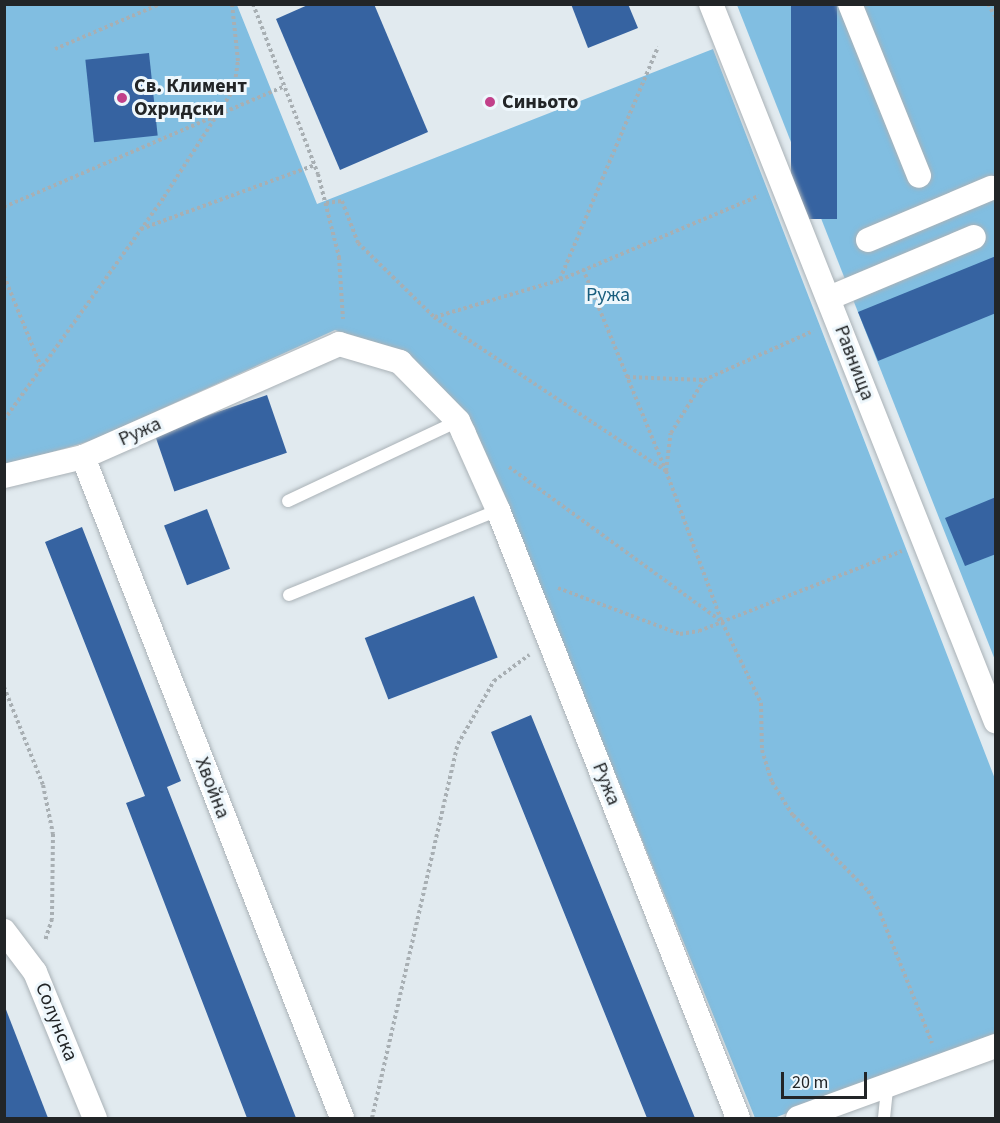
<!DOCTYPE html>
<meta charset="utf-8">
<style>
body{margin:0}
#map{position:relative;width:1000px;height:1123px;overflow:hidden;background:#e1eaef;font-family:"Source Sans 3",sans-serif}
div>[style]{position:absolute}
.green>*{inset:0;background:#81bee1}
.building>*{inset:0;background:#3663a1;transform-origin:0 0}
.path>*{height:4px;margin-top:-2px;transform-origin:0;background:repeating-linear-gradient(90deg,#a8afb3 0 3px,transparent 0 6px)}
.roads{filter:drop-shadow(0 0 2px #aab2b7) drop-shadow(0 0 2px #aab2b7)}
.lane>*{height:12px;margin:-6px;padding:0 6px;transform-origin:6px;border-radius:6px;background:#fff}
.street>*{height:24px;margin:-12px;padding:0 12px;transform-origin:12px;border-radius:12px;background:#fff}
.dots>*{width:16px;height:16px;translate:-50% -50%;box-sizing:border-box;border:3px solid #eef7fc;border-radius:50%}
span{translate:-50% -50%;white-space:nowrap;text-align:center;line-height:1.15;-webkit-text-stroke:6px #eef7fc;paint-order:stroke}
.poi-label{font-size:20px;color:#222527;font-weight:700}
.left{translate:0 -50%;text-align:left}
.park-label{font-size:20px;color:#185d7d}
.street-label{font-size:20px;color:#222527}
.frame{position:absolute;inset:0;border:6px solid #222527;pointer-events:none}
.scale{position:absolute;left:781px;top:1072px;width:86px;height:27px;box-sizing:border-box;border:3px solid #222527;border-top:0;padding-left:8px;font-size:18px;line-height:21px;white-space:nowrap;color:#222527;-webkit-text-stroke:4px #eef7fc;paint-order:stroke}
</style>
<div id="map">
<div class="green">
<div style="clip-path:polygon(4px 5px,237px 5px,317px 204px,713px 49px,995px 779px,995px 1035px,774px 1118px,755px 1118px,474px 426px,405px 352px,335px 330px,93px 440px,5px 466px)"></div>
<div style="clip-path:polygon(737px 5px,995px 5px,995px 660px)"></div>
</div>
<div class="building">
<div style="clip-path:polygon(310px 4px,374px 4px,428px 132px,340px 170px,276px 19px)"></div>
<div style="clip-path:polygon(571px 4px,628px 4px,638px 28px,588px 48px)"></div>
<div style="left:791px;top:4px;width:46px;height:215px"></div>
<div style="left:149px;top:53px;width:83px;height:64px;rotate:84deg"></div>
<div style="clip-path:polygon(996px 256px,996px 313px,878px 361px,858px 312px)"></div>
<div style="left:267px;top:395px;width:61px;height:119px;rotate:71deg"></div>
<div style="clip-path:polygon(996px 497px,996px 554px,965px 566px,945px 518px)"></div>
<div style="left:207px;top:509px;width:64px;height:46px;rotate:69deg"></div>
<div style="clip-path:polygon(82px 527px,181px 781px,167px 787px,296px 1118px,247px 1118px,126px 803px,145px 796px,45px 542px)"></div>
<div style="left:474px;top:596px;width:66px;height:117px;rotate:69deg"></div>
<div style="clip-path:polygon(531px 715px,663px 1040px,695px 1118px,647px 1118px,491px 732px)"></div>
<div style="clip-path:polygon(4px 1007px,5px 1007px,48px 1118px,4px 1118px)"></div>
</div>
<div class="path">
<div style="left:253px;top:4px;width:182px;rotate:69.1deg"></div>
<div style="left:318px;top:174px;width:86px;rotate:75.8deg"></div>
<div style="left:339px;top:257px;width:62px;rotate:86.3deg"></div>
<div style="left:988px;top:4px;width:16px;rotate:60deg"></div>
<div style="left:55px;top:49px;width:114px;rotate:-23.2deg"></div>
<div style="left:326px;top:203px;width:16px;rotate:-7deg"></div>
<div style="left:342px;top:201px;width:45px;rotate:69.1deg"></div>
<div style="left:358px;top:243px;width:106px;rotate:44.2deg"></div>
<div style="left:434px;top:317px;width:278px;rotate:33.6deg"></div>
<div style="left:666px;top:471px;width:38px;rotate:-83deg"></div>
<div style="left:671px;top:433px;width:62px;rotate:-58.1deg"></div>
<div style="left:4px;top:207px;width:306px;rotate:-23.3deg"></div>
<div style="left:141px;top:229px;width:185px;rotate:-20.2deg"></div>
<div style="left:583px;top:269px;width:218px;rotate:67.7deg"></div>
<div style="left:666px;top:471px;width:161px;rotate:69.7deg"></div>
<div style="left:722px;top:622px;width:90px;rotate:64.3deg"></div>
<div style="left:761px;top:703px;width:47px;rotate:88.8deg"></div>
<div style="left:762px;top:750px;width:34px;rotate:73deg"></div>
<div style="left:772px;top:782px;width:39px;rotate:58deg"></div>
<div style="left:793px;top:815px;width:107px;rotate:45.4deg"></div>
<div style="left:868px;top:891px;width:25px;rotate:61deg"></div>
<div style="left:880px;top:913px;width:140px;rotate:68.2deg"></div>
<div style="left:4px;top:276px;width:98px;rotate:67.9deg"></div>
<div style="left:560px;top:279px;width:252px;rotate:-67.1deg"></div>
<div style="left:435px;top:317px;width:130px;rotate:-16.5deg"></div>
<div style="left:560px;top:280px;width:216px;rotate:-22.9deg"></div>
<div style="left:627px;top:377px;width:77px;rotate:2.2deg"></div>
<div style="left:704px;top:380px;width:120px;rotate:-24.2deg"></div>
<div style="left:4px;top:420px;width:274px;rotate:-54.3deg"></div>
<div style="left:164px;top:197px;width:129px;rotate:-57.1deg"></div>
<div style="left:234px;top:89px;width:28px;rotate:-82deg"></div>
<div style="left:238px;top:61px;width:57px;rotate:-96deg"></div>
<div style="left:509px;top:467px;width:262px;rotate:36deg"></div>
<div style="left:558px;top:588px;width:130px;rotate:20.7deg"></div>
<div style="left:680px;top:634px;width:19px;rotate:-9deg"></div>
<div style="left:699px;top:631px;width:218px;rotate:-21.5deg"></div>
<div style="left:4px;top:687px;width:105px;rotate:68.3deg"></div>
<div style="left:43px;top:785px;width:50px;rotate:78.5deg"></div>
<div style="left:53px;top:834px;width:85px;rotate:90.7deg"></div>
<div style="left:52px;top:919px;width:23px;rotate:108deg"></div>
<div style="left:372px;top:1118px;width:384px;rotate:-77.1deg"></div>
<div style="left:458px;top:744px;width:73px;rotate:-60.3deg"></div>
<div style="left:494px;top:681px;width:44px;rotate:-36.6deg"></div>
</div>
<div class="roads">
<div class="lane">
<div style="left:288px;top:501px;width:188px;rotate:-25.2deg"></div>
<div style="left:289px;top:595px;width:226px;rotate:-22.1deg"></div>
<div style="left:884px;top:1118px;width:31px;rotate:-84deg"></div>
</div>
<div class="street">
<div style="left:711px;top:4px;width:772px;rotate:68.35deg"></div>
<div style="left:850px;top:4px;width:185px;rotate:68.1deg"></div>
<div style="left:868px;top:240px;width:134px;rotate:-22.9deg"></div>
<div style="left:829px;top:298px;width:157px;rotate:-22.8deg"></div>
<div style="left:83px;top:457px;width:710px;rotate:68.6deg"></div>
<div style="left:4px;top:476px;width:81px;rotate:-13.5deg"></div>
<div style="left:83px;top:457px;width:280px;rotate:-23.8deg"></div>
<div style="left:339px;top:344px;width:64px;rotate:16.4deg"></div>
<div style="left:400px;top:362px;width:83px;rotate:45.5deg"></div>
<div style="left:458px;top:421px;width:14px;rotate:65deg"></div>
<div style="left:464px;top:434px;width:83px;rotate:65.9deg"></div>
<div style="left:498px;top:510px;width:654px;rotate:68.46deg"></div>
<div style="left:4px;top:931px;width:51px;rotate:52.9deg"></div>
<div style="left:35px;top:972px;width:158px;rotate:67.7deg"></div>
<div style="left:798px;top:1118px;width:211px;rotate:-20deg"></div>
</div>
</div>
<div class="dots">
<div style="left:122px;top:98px;background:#c2418a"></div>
<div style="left:490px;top:102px;background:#c2418a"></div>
</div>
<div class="poi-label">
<span class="left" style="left:134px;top:98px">Св. Климент<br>Охридски</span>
<span class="left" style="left:502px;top:102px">Синьото</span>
</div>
<div class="park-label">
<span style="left:608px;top:295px">Ружа</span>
</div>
<div class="street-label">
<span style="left:854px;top:363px;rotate:69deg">Равнища</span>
<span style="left:140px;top:432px;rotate:-24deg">Ружа</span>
<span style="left:606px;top:784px;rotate:68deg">Ружа</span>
<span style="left:212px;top:788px;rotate:69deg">Хвойна</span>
<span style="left:56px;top:1022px;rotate:68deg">Солунска</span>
</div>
<div class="frame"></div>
<div class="scale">20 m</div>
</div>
